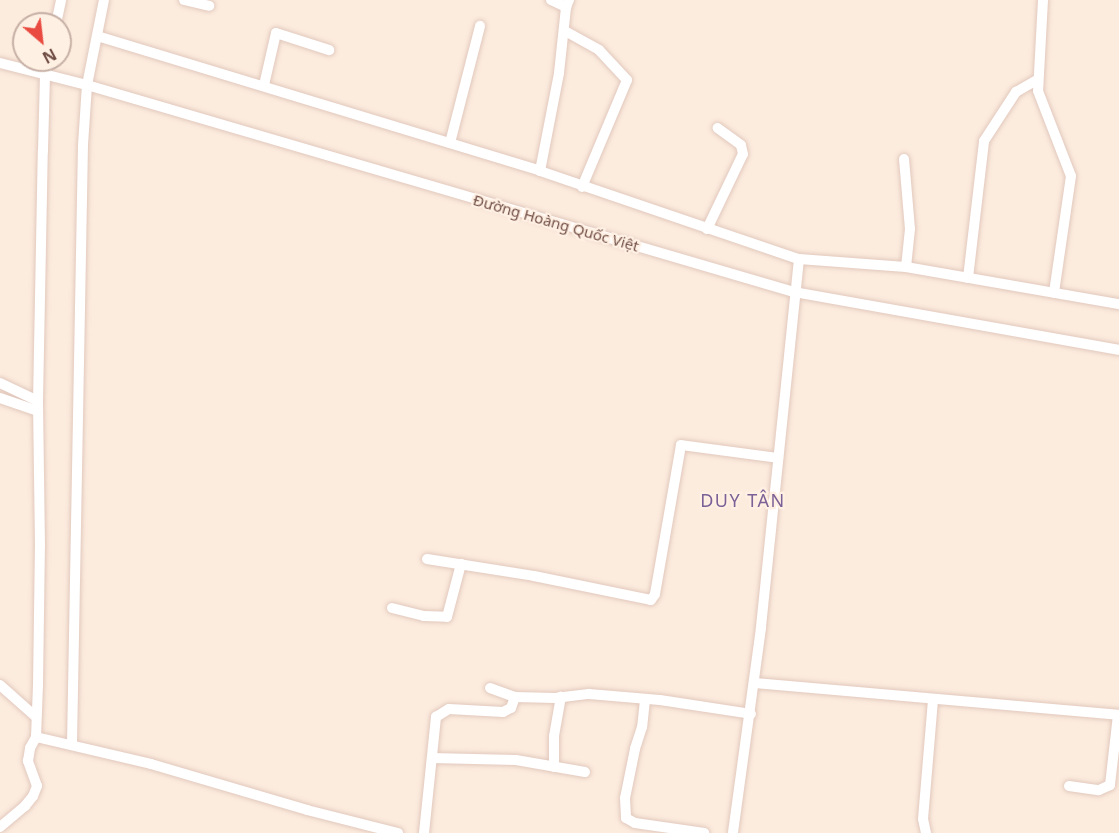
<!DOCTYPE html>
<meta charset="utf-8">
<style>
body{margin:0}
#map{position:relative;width:1119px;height:833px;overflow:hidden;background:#fcecde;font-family:"Noto Sans",sans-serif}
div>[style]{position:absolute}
.roads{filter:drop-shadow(0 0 2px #e2c8bd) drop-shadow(0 0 2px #e2c8bd)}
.minor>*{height:10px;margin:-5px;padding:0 5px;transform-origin:5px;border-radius:5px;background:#fff}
span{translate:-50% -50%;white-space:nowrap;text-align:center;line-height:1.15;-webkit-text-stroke:4.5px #fff0e4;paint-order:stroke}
.street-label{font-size:15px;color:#724f46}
.quarter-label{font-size:18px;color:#7c6196;letter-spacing:1.5px}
.north{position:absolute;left:12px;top:12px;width:60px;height:60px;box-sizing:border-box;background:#fff0e4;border:2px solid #c7b0a5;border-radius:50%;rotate:152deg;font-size:16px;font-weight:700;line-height:24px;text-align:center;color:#724f46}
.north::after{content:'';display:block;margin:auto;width:21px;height:27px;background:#e94b40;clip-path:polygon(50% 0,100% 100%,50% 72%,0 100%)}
</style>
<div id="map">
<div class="roads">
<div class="minor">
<div style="left:184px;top:0;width:26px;rotate:13deg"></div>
<div style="left:551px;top:0;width:17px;rotate:25deg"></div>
<div style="left:1043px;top:0;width:91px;rotate:93.1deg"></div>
<div style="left:1038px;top:91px;width:91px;rotate:68.8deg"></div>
<div style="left:1071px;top:176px;width:118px;rotate:98.3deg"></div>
<div style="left:56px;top:24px;width:25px;rotate:-78deg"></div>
<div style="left:565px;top:31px;width:39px;rotate:29deg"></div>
<div style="left:599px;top:50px;width:41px;rotate:47deg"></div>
<div style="left:627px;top:80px;width:116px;rotate:112.8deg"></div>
<div style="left:97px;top:36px;width:463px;rotate:16.9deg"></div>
<div style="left:540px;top:171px;width:274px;rotate:18.8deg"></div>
<div style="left:799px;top:259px;width:371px;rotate:95.9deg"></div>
<div style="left:761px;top:628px;width:207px;rotate:97.8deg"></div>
<div style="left:0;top:63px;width:90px;rotate:14.2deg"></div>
<div style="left:87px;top:85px;width:737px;rotate:16.32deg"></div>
<div style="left:794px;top:292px;width:330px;rotate:10.1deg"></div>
<div style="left:264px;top:85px;width:53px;rotate:-77deg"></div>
<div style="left:276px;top:33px;width:56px;rotate:17.8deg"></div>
<div style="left:450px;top:143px;width:121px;rotate:-75.6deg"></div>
<div style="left:904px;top:159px;width:70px;rotate:85.1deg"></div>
<div style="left:910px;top:229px;width:38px;rotate:96deg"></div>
<div style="left:540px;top:171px;width:100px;rotate:-79deg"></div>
<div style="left:559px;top:73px;width:66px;rotate:-83.9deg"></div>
<div style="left:566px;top:7px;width:8px;rotate:-67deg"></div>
<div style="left:707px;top:229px;width:83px;rotate:-64.4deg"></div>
<div style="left:743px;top:154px;width:9px;rotate:-103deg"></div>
<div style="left:741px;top:145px;width:29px;rotate:-144deg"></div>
<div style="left:799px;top:259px;width:107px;rotate:4.3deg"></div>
<div style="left:906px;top:267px;width:216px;rotate:9.9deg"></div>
<div style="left:968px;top:278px;width:138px;rotate:-83.3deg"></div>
<div style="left:984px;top:141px;width:59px;rotate:-56.9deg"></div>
<div style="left:1016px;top:92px;width:24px;rotate:-30deg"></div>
<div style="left:0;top:383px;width:42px;rotate:25.3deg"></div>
<div style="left:0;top:398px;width:40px;rotate:18.9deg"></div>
<div style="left:427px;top:559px;width:108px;rotate:9deg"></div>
<div style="left:534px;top:576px;width:119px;rotate:11.6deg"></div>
<div style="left:651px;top:600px;width:7px;rotate:-56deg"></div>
<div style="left:655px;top:594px;width:151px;rotate:-80.1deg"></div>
<div style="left:681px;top:445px;width:98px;rotate:7.6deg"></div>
<div style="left:392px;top:608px;width:33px;rotate:14deg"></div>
<div style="left:424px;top:616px;width:23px;rotate:2deg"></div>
<div style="left:447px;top:617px;width:55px;rotate:-75.2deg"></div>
<div style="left:754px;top:683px;width:366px;rotate:5deg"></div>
<div style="left:0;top:685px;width:48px;rotate:41.6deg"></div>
<div style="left:490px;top:688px;width:27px;rotate:20deg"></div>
<div style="left:515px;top:697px;width:40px;rotate:1.4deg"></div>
<div style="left:555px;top:698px;width:34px;rotate:-7deg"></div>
<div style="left:589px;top:694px;width:71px;rotate:4.8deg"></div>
<div style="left:660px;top:700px;width:92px;rotate:8.7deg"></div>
<div style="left:645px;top:700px;width:27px;rotate:96deg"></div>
<div style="left:642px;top:727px;width:23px;rotate:108deg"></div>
<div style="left:635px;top:749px;width:50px;rotate:101.5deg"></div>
<div style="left:625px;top:798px;width:20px;rotate:87deg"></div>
<div style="left:626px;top:818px;width:10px;rotate:29deg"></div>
<div style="left:635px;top:823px;width:70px;rotate:8.2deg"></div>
<div style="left:36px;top:737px;width:118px;rotate:13.2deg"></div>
<div style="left:151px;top:764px;width:163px;rotate:16.4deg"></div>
<div style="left:307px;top:810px;width:94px;rotate:14.2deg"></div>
<div style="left:72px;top:744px;width:599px;rotate:-88.95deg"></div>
<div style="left:83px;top:145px;width:60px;rotate:-86.2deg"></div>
<div style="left:87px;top:85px;width:87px;rotate:-78.7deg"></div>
<div style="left:432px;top:758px;width:84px;rotate:1.4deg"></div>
<div style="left:516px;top:760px;width:70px;rotate:9.9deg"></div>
<div style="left:554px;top:767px;width:31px;rotate:-90deg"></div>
<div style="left:554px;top:736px;width:40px;rotate:-80deg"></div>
<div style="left:1069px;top:786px;width:30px;rotate:8deg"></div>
<div style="left:1099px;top:790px;width:12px;rotate:-24deg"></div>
<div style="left:1110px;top:785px;width:70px;rotate:-83.5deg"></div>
<div style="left:0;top:827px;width:33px;rotate:-40deg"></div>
<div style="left:25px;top:806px;width:13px;rotate:-51deg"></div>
<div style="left:33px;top:796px;width:11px;rotate:-68deg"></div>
<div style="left:37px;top:786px;width:27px;rotate:-110deg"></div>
<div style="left:28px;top:761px;width:13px;rotate:-81deg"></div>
<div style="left:30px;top:748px;width:13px;rotate:-61deg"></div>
<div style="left:36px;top:737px;width:52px;rotate:-87.8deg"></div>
<div style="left:38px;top:685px;width:139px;rotate:-89.2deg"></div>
<div style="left:40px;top:546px;width:145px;rotate:-90.8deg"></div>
<div style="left:38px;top:401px;width:250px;rotate:-88.9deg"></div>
<div style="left:43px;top:151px;width:76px;rotate:-88.5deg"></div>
<div style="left:45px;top:75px;width:16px;rotate:-75deg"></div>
<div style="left:424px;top:833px;width:117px;rotate:-84.1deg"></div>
<div style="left:436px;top:717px;width:15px;rotate:-32deg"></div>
<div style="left:449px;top:709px;width:54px;rotate:3.2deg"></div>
<div style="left:503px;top:712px;width:9px;rotate:-27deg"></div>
<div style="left:511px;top:708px;width:12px;rotate:-70deg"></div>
<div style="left:926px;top:833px;width:14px;rotate:-102deg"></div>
<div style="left:923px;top:819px;width:120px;rotate:-85.2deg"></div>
</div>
</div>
<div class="street-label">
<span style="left:556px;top:223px;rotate:16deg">Đường Hoàng Quốc Việt</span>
</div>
<div class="quarter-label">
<span style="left:743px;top:500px">DUY TÂN</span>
</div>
<div class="north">N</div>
</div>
